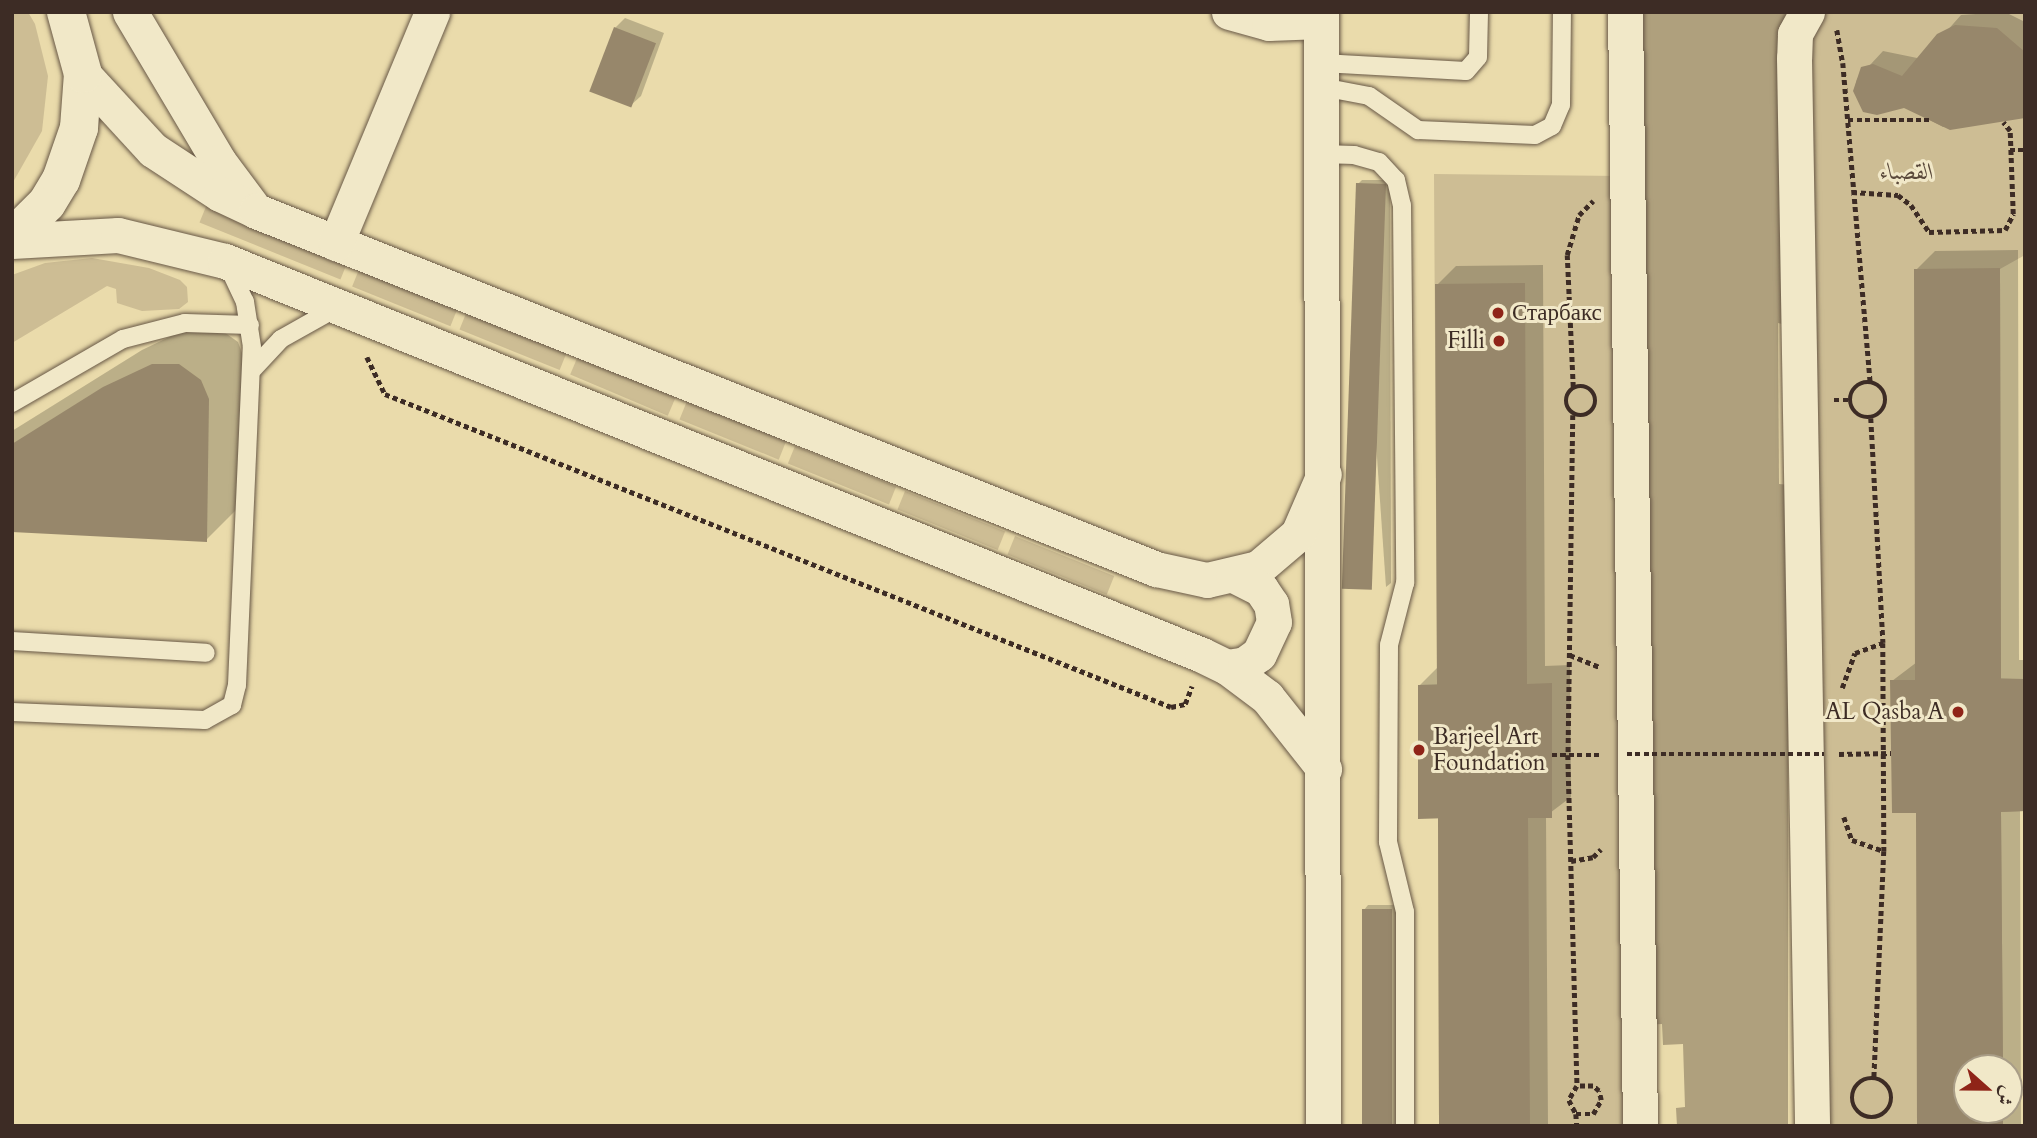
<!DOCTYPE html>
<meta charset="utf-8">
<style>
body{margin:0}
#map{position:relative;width:2037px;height:1138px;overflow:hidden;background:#eadbab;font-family:Cardo,Amiri,serif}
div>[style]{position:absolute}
.green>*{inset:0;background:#cdbd94;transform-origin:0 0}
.water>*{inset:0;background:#afa07d;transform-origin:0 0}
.pier>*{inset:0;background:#eadbab}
.shadow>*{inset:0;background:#0003}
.building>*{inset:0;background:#97876b;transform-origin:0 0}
.path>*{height:4.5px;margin-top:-2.25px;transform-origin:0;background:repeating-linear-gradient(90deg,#3d2c25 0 5px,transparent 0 8.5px)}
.path>.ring{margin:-2.25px;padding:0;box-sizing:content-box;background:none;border:4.5px solid #3d2c25;border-radius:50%}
.roads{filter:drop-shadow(0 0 2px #685846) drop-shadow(0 0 2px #685846)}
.lane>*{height:18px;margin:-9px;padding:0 9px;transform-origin:9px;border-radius:9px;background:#f1e8c8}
.street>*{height:35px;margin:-17.5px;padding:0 17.5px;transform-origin:17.5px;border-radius:17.5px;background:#f1e8c8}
.secondary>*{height:38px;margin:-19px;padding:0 19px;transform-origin:19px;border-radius:19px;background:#f1e8c8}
.path-bridge>*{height:4.5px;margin-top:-2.25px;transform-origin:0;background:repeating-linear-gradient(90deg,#3d2c25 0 5px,transparent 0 8.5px)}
.dots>*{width:19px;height:19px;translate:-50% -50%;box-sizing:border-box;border:4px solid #f1e8c8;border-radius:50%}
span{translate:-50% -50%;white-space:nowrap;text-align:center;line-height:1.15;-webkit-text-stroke:6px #f1e8c8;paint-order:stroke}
.park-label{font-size:23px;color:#5a493b;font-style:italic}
.poi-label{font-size:23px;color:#3d2c25}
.left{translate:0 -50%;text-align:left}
.right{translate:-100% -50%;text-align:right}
.frame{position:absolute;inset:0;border:14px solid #3d2c25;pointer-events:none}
.north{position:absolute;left:1953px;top:1054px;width:70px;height:70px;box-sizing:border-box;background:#f1e8c8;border:2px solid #a99d87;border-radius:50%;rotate:111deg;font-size:19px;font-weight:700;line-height:28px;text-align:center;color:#3d2c25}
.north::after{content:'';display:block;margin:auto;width:24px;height:32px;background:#8f2418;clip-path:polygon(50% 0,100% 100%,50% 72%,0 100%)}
</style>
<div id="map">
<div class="green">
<div style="clip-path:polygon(12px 12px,28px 12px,35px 24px,48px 76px,42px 131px,12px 184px)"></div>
<div style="clip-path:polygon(1788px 12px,2025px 12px,2025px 255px,2000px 269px,2001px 678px,2024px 679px,2025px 811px,2001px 812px,2003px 1068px,1967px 1068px,1967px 1110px,2003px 1126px,1801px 1126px)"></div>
<div style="clip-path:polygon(1434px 174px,1621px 176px,1649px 1126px,1439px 1126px,1438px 819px,1418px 819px,1418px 685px,1437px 684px)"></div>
<div style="left:207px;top:204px;width:152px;height:20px;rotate:22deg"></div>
<div style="clip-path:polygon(92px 258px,149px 268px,180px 280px,187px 287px,188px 302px,179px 309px,142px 311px,117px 303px,116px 289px,107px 286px,12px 343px,12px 275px,45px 263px)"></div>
<div style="left:360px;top:267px;width:106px;height:21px;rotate:22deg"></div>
<div style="left:467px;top:311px;width:108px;height:20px;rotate:22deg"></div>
<div style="left:578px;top:356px;width:106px;height:20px;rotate:23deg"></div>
<div style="left:687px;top:401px;width:107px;height:20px;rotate:22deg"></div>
<div style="left:795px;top:446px;width:109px;height:19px;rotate:22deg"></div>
<div style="left:905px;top:491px;width:108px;height:20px;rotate:22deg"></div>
<div style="left:1015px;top:536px;width:107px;height:20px;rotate:22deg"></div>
</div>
<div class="water">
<div style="left:1637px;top:12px;width:151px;height:1114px"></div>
</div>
<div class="pier">
<div style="clip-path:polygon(1778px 323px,1782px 324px,1791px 485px,1779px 484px)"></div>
<div style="clip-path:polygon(1662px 1024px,1663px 1045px,1683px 1044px,1685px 1107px,1676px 1108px,1677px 1126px,1649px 1126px,1646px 1025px)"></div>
</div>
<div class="shadow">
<div style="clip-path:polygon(2005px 12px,2025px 22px,2025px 116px,1943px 127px,1904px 106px,1854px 91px,1857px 79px,1883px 51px,1922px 59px,1961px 15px)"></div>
<div style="clip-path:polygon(625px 18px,664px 33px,641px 96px,631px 105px,615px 28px)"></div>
<div style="clip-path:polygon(1362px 180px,1390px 180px,1391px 583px,1386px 587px,1358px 184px)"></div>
<div style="clip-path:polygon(evenodd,2018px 250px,2019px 660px,2025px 660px,2025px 809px,2020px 810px,2021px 1126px,1919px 1126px,1917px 811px,1892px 681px,1917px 662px,1916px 270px,1935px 251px,2018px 250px,1967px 1068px,2009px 1068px,2009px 1110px,1967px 1110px,1967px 1068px)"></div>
<div style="clip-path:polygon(1543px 265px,1545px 666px,1570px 665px,1571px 797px,1546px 816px,1548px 1126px,1441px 1126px,1439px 817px,1419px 686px,1439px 666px,1437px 285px,1456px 266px)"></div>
<div style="clip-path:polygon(190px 327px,217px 327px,238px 342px,245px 361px,244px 502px,206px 540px,12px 531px,12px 431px,142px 350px)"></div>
<div style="clip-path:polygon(1368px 905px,1396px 905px,1396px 1126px,1364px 1126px,1364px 910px)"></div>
</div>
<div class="building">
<div style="clip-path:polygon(1955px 25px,1997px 28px,2025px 52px,2025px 118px,1950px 130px,1904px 108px,1877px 115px,1863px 112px,1853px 91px,1861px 67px,1873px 64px,1902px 76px,1937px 34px)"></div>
<div style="left:614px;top:27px;width:45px;height:69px;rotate:21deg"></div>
<div style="left:1356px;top:183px;width:30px;height:406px;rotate:2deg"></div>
<div style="clip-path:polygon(2000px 268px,2001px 679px,2024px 679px,2025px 811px,2001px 812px,2003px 1068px,1967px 1068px,1967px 1110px,2003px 1110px,2003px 1126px,1917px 1126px,1916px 813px,1892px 813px,1890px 680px,1915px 680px,1914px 269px)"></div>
<div style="clip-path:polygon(1525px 283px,1527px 684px,1552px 683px,1552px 818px,1528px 818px,1530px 1126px,1439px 1126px,1438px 818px,1418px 819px,1418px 685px,1437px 685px,1435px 284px)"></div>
<div style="clip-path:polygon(152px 364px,179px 364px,201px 380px,209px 399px,207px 542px,12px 532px,12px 444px,103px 387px)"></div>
<div style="left:1362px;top:909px;width:30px;height:217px"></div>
</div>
<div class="path">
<div style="left:1837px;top:30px;width:34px;rotate:80deg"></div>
<div style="left:1843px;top:63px;width:319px;rotate:85.1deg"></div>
<div style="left:1848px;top:120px;width:81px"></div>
<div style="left:2010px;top:150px;width:15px"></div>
<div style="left:1852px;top:192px;width:46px;rotate:3.7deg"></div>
<div style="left:1898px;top:195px;width:16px;rotate:38deg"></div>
<div style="left:1911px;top:205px;width:32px;rotate:56deg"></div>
<div style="left:1929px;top:232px;width:76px;rotate:-1.5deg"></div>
<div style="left:2005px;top:230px;width:18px;rotate:-63deg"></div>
<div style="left:2013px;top:214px;width:83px;rotate:-92.1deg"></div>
<div style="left:2010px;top:131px;width:11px;rotate:-128deg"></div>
<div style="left:367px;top:357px;width:41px;rotate:64.1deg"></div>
<div style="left:385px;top:394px;width:846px;rotate:21.71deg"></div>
<div style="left:1171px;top:707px;width:14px;rotate:-12deg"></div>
<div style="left:1185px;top:704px;width:19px;rotate:-69deg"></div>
<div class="ring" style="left:1850px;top:382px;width:31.5px;height:31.5px"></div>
<div class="ring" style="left:1566px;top:386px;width:25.5px;height:25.5px"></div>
<div style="left:1573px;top:387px;width:132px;rotate:-92.6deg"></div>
<div style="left:1567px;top:255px;width:42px;rotate:-73.3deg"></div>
<div style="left:1579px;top:215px;width:20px;rotate:-45deg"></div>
<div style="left:1834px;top:400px;width:16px"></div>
<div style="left:1573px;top:415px;width:340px;rotate:90.8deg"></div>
<div style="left:1568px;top:755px;width:331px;rotate:88.4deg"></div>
<div style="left:1577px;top:1086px;width:16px;rotate:120deg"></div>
<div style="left:1569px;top:1100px;width:16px;rotate:63deg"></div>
<div style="left:1576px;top:1114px;width:17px"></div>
<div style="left:1593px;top:1114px;width:16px;rotate:-60deg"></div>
<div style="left:1601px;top:1100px;width:9px;rotate:-103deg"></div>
<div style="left:1599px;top:1091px;width:8px;rotate:-140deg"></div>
<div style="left:1593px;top:1086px;width:16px;rotate:180deg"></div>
<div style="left:1871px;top:418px;width:225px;rotate:86.9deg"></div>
<div style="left:1883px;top:643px;width:208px;rotate:89.7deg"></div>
<div style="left:1884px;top:851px;width:226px;rotate:92.5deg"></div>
<div style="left:1570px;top:655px;width:31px;rotate:22deg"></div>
<div style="left:1842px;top:688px;width:37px;rotate:-70deg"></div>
<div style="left:1855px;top:653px;width:30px;rotate:-20deg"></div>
<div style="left:1839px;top:754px;width:52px;rotate:-1.1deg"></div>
<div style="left:1552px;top:755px;width:50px"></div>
<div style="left:1844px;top:817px;width:24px;rotate:71deg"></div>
<div style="left:1852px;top:840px;width:34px;rotate:19deg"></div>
<div style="left:1571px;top:861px;width:22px;rotate:-10deg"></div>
<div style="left:1593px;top:857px;width:11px;rotate:-45deg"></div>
<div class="ring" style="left:1852px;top:1078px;width:35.5px;height:35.5px"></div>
<div style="left:1576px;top:1114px;width:12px;rotate:85deg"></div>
</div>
<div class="roads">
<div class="lane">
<div style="left:1322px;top:63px;width:144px;rotate:3.2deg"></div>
<div style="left:1466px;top:71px;width:18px;rotate:-49deg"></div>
<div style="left:1478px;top:57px;width:45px;rotate:-88.7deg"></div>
<div style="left:1322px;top:87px;width:48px;rotate:10.8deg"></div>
<div style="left:1369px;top:96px;width:60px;rotate:34.8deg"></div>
<div style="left:1418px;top:130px;width:117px;rotate:2.4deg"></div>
<div style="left:1535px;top:135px;width:19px;rotate:-28deg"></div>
<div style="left:1552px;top:126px;width:23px;rotate:-67deg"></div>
<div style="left:1561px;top:105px;width:93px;rotate:-89.4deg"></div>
<div style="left:1322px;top:154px;width:32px;rotate:2deg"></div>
<div style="left:1354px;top:155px;width:26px;rotate:16deg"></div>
<div style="left:1379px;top:162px;width:25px;rotate:47deg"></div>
<div style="left:1396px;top:180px;width:26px;rotate:77deg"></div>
<div style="left:1402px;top:205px;width:378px;rotate:89.5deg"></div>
<div style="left:1405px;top:583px;width:64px;rotate:104.5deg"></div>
<div style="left:1389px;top:645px;width:197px;rotate:90.3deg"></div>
<div style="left:1388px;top:842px;width:72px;rotate:76.3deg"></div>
<div style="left:1405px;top:912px;width:214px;rotate:90deg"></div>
<div style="left:252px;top:370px;width:42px;rotate:-46.9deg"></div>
<div style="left:281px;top:339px;width:65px;rotate:-29.3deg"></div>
<div style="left:12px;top:403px;width:128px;rotate:-30deg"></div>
<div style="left:123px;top:339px;width:64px;rotate:-14.5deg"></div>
<div style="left:185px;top:323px;width:65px;rotate:1.8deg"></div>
<div style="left:12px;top:641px;width:194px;rotate:3.5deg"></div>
<div style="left:12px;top:712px;width:193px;rotate:2.4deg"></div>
<div style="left:205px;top:720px;width:31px;rotate:-29deg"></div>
<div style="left:232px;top:705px;width:21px;rotate:-76deg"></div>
<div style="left:237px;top:685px;width:338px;rotate:-87.5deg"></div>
<div style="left:252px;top:347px;width:46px;rotate:-98.8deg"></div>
<div style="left:245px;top:302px;width:42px;rotate:-115.3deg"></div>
</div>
<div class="street">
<div style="left:130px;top:12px;width:174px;rotate:59.3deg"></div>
<div style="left:219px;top:162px;width:54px;rotate:53.3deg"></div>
<div style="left:1229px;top:12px;width:41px;rotate:15.4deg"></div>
<div style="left:1269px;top:23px;width:52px;rotate:-2.2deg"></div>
<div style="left:1321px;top:12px;width:1114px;rotate:89.9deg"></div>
<div style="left:1625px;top:12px;width:1114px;rotate:89.23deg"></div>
<div style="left:1807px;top:12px;width:25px;rotate:119deg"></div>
<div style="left:1795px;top:34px;width:24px;rotate:92deg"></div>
<div style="left:1794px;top:58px;width:1068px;rotate:89.03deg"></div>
<div style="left:83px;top:74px;width:103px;rotate:47.4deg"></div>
<div style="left:153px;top:150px;width:80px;rotate:33.3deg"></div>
<div style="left:220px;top:194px;width:40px;rotate:25deg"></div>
<div style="left:256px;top:211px;width:969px;rotate:21.69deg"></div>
<div style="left:1156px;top:569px;width:52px;rotate:12.2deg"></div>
<div style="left:1207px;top:580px;width:52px;rotate:-13.2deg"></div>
<div style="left:1258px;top:568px;width:52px;rotate:-40.4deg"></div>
<div style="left:1298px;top:534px;width:65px;rotate:-66.6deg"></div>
<div style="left:12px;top:241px;width:106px;rotate:-3.2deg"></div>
<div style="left:118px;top:235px;width:110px;rotate:13.7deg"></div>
<div style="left:225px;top:261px;width:1053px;rotate:21.96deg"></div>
<div style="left:1202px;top:655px;width:28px;rotate:26deg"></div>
<div style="left:1227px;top:667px;width:50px;rotate:36.9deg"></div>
<div style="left:1267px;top:697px;width:92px;rotate:51.6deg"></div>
<div style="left:336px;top:243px;width:250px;rotate:-67.4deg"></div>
<div style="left:1227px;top:667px;width:18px;rotate:-9deg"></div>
<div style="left:1245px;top:664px;width:17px;rotate:-36deg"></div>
<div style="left:1259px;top:654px;width:35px;rotate:-65deg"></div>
<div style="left:1274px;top:622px;width:18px;rotate:-99deg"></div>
<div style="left:1271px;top:604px;width:18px;rotate:-124deg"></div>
<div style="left:1261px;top:589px;width:31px;rotate:-153deg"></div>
</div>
<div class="secondary">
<div style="left:12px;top:238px;width:49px;rotate:-45deg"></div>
<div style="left:47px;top:203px;width:27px;rotate:-59deg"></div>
<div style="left:61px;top:180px;width:55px;rotate:-70.9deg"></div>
<div style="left:79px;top:128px;width:54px;rotate:-85.8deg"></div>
<div style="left:83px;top:74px;width:64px;rotate:-105.3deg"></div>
</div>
</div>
<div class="path-bridge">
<div style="left:1627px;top:754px;width:197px"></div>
</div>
<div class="dots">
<div style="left:1498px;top:313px;background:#8f2418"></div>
<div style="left:1499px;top:341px;background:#8f2418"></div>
<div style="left:1958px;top:712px;background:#8f2418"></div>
<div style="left:1419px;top:750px;background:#8f2418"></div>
</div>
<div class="park-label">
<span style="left:1907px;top:172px">القصباء</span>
</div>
<div class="poi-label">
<span class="left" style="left:1512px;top:313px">Старбакс</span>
<span class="right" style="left:1485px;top:341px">Filli</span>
<span class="right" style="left:1944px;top:712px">AL Qasba A</span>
<span class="left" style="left:1433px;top:750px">Barjeel Art<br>Foundation</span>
</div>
<div class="frame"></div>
<div class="north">ش</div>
</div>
